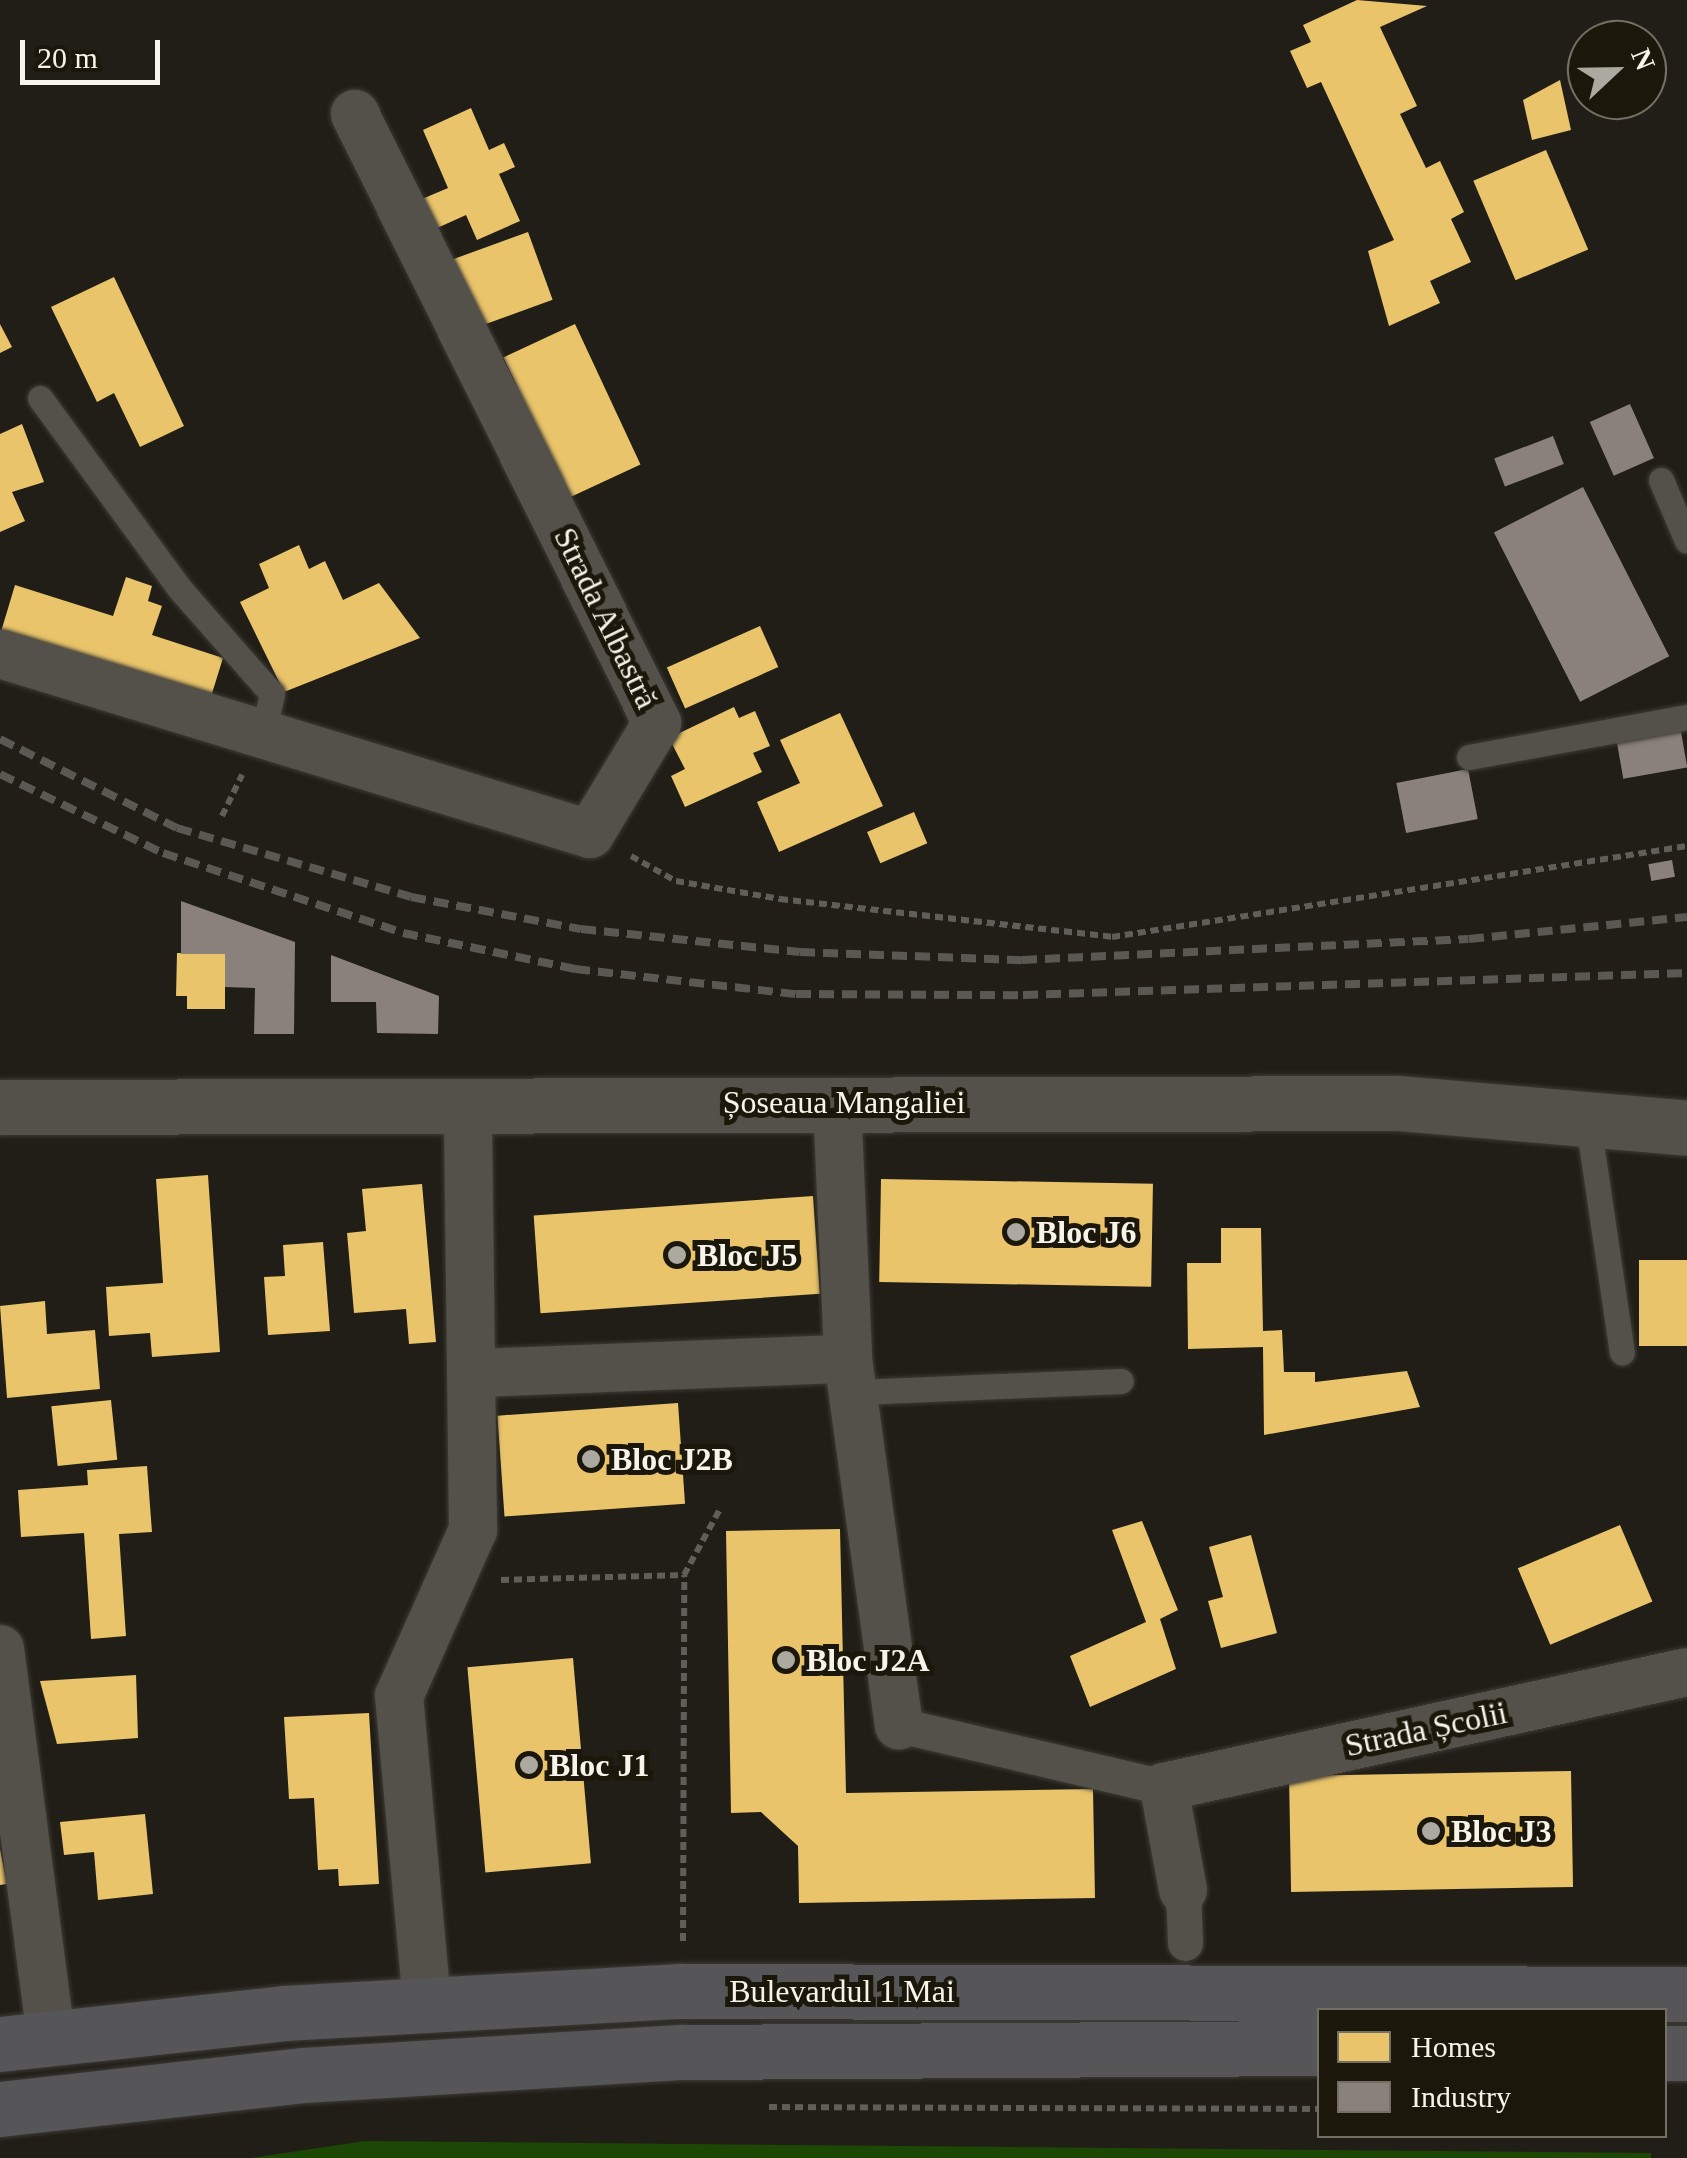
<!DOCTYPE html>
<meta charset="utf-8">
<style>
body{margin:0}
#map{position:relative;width:1687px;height:2158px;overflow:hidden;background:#211e17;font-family:Georgia,serif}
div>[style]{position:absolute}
.green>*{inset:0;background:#1d4704}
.homes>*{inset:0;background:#e9c46a;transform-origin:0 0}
.industry>*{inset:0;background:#8a817c;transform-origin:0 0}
.path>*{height:6px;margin-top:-3px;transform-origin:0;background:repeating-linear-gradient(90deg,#5f5e59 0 8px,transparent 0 13px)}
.roads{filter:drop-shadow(0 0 2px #3d3b36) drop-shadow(0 0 2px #3d3b36)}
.service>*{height:25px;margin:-12.5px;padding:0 12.5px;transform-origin:12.5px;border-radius:12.5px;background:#54514a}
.pedestrian>*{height:35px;margin:-17.5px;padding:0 17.5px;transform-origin:17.5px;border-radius:17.5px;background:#54514a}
.minor>*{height:48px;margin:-24px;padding:0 24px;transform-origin:24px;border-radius:24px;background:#54514a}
.tertiary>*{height:55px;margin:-27.5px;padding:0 27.5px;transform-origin:27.5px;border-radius:27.5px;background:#54514a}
.primary>*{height:55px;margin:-27.5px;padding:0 27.5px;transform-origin:27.5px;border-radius:27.5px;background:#565658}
.rail>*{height:8px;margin-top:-4px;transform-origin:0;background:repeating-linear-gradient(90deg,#595852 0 15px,transparent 0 23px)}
.dots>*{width:28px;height:28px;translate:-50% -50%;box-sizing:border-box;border:5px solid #1b170a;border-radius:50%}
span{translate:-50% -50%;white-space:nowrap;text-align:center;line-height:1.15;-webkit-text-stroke:10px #1b170a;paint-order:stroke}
.street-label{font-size:32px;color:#f7f4ec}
.poi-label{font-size:32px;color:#f7f4ec;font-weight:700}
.left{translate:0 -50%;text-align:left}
.legend{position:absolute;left:1317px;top:2008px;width:350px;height:130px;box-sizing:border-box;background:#1b170a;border:2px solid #736f64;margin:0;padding:12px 18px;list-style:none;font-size:30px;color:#f7f4ec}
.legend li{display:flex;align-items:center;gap:20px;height:50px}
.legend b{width:50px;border:2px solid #736f64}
.north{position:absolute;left:1567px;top:20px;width:100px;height:100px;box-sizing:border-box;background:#1b170a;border:2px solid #736f64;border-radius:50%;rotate:68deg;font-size:28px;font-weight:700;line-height:40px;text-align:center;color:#f7f4ec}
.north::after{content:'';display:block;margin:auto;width:35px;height:45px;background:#aca9a1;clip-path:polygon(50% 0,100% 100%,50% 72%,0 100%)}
.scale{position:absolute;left:20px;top:40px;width:140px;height:45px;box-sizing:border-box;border:5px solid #f7f4ec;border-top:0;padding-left:12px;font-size:30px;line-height:35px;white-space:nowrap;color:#f7f4ec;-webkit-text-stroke:8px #1b170a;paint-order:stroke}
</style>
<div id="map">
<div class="green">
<div style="clip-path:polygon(365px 2141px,1651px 2153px,1651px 2158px,251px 2158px)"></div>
</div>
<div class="homes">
<div style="clip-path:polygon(1357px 0,1427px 6px,1380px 27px,1417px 106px,1400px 114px,1426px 168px,1440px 161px,1464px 212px,1451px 219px,1471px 262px,1430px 281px,1440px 303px,1389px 326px,1368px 251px,1394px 240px,1321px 82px,1307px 88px,1290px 51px,1311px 42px,1303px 25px)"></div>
<div style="clip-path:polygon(1560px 80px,1571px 130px,1532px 140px,1523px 100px)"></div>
<div style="clip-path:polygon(471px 108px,489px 150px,504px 143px,515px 167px,499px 174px,520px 221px,477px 240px,466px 215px,435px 229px,422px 199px,448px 188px,423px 130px)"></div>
<div style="left:1546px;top:150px;width:108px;height:79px;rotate:67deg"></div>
<div style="left:528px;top:232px;width:72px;height:85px;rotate:70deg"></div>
<div style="clip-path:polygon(114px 277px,184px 426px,140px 447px,114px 393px,97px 402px,51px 307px)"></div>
<div style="clip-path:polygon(0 324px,12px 347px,0 353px)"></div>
<div style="left:575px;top:324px;width:155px;height:79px;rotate:65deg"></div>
<div style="clip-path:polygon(22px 424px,44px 482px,12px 492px,25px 521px,0 532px,0 434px)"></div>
<div style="clip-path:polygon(299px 545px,309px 569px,325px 561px,343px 600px,379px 583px,420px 638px,284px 692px,240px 602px,269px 588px,259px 564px)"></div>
<div style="clip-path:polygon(126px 577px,152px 586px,148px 601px,162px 606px,152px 635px,223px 658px,209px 703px,0 635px,15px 585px,113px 616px)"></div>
<div style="left:760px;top:626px;width:45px;height:102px;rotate:66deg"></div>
<div style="clip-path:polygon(734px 707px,739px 718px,755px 711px,770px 746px,753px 753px,762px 772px,685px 807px,671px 776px,685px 769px,669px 738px)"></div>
<div style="clip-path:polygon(840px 713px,883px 806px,779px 852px,757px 802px,800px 783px,780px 740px)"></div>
<div style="left:914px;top:812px;width:34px;height:51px;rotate:67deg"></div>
<div style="clip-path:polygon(177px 953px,225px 954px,225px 1009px,187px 1009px,187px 996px,176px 996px)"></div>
<div style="clip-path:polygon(208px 1175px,220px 1352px,152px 1357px,150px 1333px,109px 1336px,106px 1287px,163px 1283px,156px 1179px)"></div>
<div style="left:881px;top:1179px;width:272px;height:103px;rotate:1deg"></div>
<div style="clip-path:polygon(422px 1184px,436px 1342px,409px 1344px,406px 1309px,354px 1313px,347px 1233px,366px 1231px,362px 1189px)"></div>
<div style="left:813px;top:1196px;width:98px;height:280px;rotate:86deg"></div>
<div style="clip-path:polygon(1221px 1228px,1261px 1228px,1263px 1331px,1282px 1330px,1284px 1372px,1315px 1372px,1315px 1382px,1407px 1371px,1420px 1407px,1264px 1435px,1263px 1347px,1188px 1349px,1187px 1263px,1221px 1263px)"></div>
<div style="clip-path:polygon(323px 1242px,330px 1331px,268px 1335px,264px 1277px,285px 1276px,283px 1245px)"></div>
<div style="left:1687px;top:1260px;width:86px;height:48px;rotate:90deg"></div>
<div style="clip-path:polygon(45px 1301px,47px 1334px,95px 1330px,100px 1389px,7px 1398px,0 1306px)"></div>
<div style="left:111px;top:1400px;width:60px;height:60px;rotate:84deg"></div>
<div style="left:678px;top:1403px;width:101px;height:181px;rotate:86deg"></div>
<div style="clip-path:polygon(147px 1466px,152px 1532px,119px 1534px,126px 1636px,91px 1639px,84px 1533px,21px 1537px,18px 1490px,88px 1485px,87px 1470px)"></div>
<div style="clip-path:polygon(1142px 1521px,1178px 1610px,1160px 1619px,1176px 1669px,1090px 1707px,1070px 1656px,1146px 1622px,1112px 1530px)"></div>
<div style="left:1620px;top:1525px;width:83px;height:111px;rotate:67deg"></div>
<div style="clip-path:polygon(840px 1529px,846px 1793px,1093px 1789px,1095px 1898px,799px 1903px,798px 1846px,761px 1812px,731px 1813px,726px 1531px)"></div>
<div style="clip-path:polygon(1251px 1535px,1277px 1633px,1221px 1648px,1208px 1601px,1223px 1597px,1209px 1547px)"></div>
<div style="left:573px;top:1658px;width:206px;height:106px;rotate:85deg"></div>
<div style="clip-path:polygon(136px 1675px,138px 1738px,57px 1744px,40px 1681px)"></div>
<div style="clip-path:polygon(369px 1713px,379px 1884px,339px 1886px,338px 1869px,318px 1870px,314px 1798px,289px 1799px,284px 1717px)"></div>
<div style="left:1571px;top:1771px;width:116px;height:282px;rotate:89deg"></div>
<div style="clip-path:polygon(145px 1814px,153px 1894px,98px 1900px,94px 1852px,64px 1855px,60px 1822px)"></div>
<div style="clip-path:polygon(0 1849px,7px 1884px,0 1885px)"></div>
</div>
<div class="industry">
<div style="left:1630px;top:404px;width:59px;height:44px;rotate:66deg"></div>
<div style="left:1553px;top:436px;width:30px;height:63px;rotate:69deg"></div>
<div style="left:1583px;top:487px;width:190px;height:100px;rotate:63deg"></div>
<div style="left:1680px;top:726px;width:42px;height:65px;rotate:80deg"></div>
<div style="left:1468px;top:769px;width:51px;height:73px;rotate:79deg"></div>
<div style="left:1672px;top:860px;width:17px;height:24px;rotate:80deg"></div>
<div style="clip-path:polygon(181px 901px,295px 942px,294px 1034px,254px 1034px,255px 988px,225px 987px,225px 954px,181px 954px)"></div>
<div style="clip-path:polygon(331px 955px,439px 996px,438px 1034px,377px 1033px,376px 1002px,331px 1002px)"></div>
</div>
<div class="path">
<div style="left:222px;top:816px;width:46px;rotate:-64deg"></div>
<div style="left:631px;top:856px;width:51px;rotate:29.1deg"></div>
<div style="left:676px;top:881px;width:106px;rotate:9.8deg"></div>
<div style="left:780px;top:899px;width:334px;rotate:6.5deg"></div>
<div style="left:1112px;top:937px;width:582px;rotate:-8.99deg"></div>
<div style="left:501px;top:1580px;width:183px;rotate:-1.6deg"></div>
<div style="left:683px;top:1941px;width:366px;rotate:-89.8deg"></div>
<div style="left:684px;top:1575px;width:75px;rotate:-61.4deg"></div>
<div style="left:769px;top:2107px;width:551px;rotate:0.21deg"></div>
</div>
<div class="roads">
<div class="service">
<div style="left:40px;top:398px;width:235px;rotate:53.8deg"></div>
<div style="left:179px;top:588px;width:141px;rotate:48.7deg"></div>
<div style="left:272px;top:694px;width:41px;rotate:102.7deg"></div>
<div style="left:1661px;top:480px;width:66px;rotate:66.9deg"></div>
<div style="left:1469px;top:757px;width:222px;rotate:-10.4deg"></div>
<div style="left:1587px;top:1116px;width:239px;rotate:81.6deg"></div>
<div style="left:858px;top:1392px;width:263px;rotate:-2.4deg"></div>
</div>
<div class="pedestrian">
<div style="left:899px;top:1725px;width:272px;rotate:13.2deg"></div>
<div style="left:1183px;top:1890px;width:53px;rotate:87.8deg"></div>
</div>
<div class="minor">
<div style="left:0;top:654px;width:617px;rotate:16.97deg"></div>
<div style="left:590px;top:834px;width:130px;rotate:-58.9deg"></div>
<div style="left:657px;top:723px;width:680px;rotate:-116.38deg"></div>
<div style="left:837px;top:1102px;width:257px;rotate:87.5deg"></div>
<div style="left:848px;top:1359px;width:370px;rotate:82.1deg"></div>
<div style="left:476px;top:1373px;width:372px;rotate:-2.2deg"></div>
<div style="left:0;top:1649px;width:391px;rotate:82.5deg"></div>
<div style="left:1183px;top:1890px;width:105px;rotate:-100.5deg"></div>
<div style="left:1164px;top:1787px;width:535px;rotate:-12.4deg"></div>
<div style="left:427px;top:2003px;width:308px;rotate:-95.2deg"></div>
<div style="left:399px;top:1696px;width:182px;rotate:-66deg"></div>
<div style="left:473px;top:1530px;width:427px;rotate:-90.7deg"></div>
</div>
<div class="tertiary">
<div style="left:0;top:1107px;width:1398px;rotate:-0.16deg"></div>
<div style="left:1398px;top:1103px;width:290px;rotate:4.9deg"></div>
</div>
<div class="primary">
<div style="left:0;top:2044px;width:286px;rotate:-6.2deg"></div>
<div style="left:284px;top:2013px;width:397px;rotate:-3.2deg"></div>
<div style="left:680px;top:1991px;width:1007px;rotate:0.17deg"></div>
<div style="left:1664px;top:2053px;width:23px"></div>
<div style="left:0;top:2109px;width:306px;rotate:-6.4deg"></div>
<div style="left:304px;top:2075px;width:380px;rotate:-3.5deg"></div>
<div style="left:683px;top:2052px;width:637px;rotate:-0.36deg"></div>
</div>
</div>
<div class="rail">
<div style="left:0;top:739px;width:198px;rotate:26.7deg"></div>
<div style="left:177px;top:828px;width:244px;rotate:16.4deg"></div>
<div style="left:411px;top:897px;width:173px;rotate:10.7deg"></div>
<div style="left:581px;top:929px;width:220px;rotate:6deg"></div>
<div style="left:800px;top:952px;width:222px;rotate:2.1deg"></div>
<div style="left:1022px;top:960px;width:447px;rotate:-2.7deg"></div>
<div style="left:1469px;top:939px;width:219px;rotate:-5.8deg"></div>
<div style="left:0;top:774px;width:181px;rotate:25.9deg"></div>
<div style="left:163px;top:853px;width:253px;rotate:18.4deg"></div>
<div style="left:403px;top:933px;width:176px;rotate:11.8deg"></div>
<div style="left:575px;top:969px;width:222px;rotate:6.5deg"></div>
<div style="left:796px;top:994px;width:227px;rotate:0.3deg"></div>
<div style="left:1023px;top:995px;width:664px;rotate:-1.9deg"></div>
</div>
<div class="dots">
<div style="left:1016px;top:1232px;background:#aca9a1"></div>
<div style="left:677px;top:1255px;background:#aca9a1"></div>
<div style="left:591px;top:1459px;background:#aca9a1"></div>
<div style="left:786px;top:1660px;background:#aca9a1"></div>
<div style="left:529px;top:1765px;background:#aca9a1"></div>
<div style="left:1431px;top:1831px;background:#aca9a1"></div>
</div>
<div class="street-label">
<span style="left:606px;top:618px;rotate:64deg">Strada Albastră</span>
<span style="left:844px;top:1102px">Șoseaua Mangaliei</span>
<span style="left:1426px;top:1729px;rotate:-12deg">Strada Școlii</span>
<span style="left:842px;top:1991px">Bulevardul 1 Mai</span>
</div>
<div class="poi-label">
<span class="left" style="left:1036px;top:1232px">Bloc J6</span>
<span class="left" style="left:697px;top:1255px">Bloc J5</span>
<span class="left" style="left:611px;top:1459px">Bloc J2B</span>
<span class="left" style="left:806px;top:1660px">Bloc J2A</span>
<span class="left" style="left:549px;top:1765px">Bloc J1</span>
<span class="left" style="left:1451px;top:1831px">Bloc J3</span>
</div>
<ul class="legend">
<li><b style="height:28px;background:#e9c46a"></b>Homes</li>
<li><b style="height:28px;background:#8a817c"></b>Industry</li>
</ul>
<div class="north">N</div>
<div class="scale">20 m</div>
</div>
